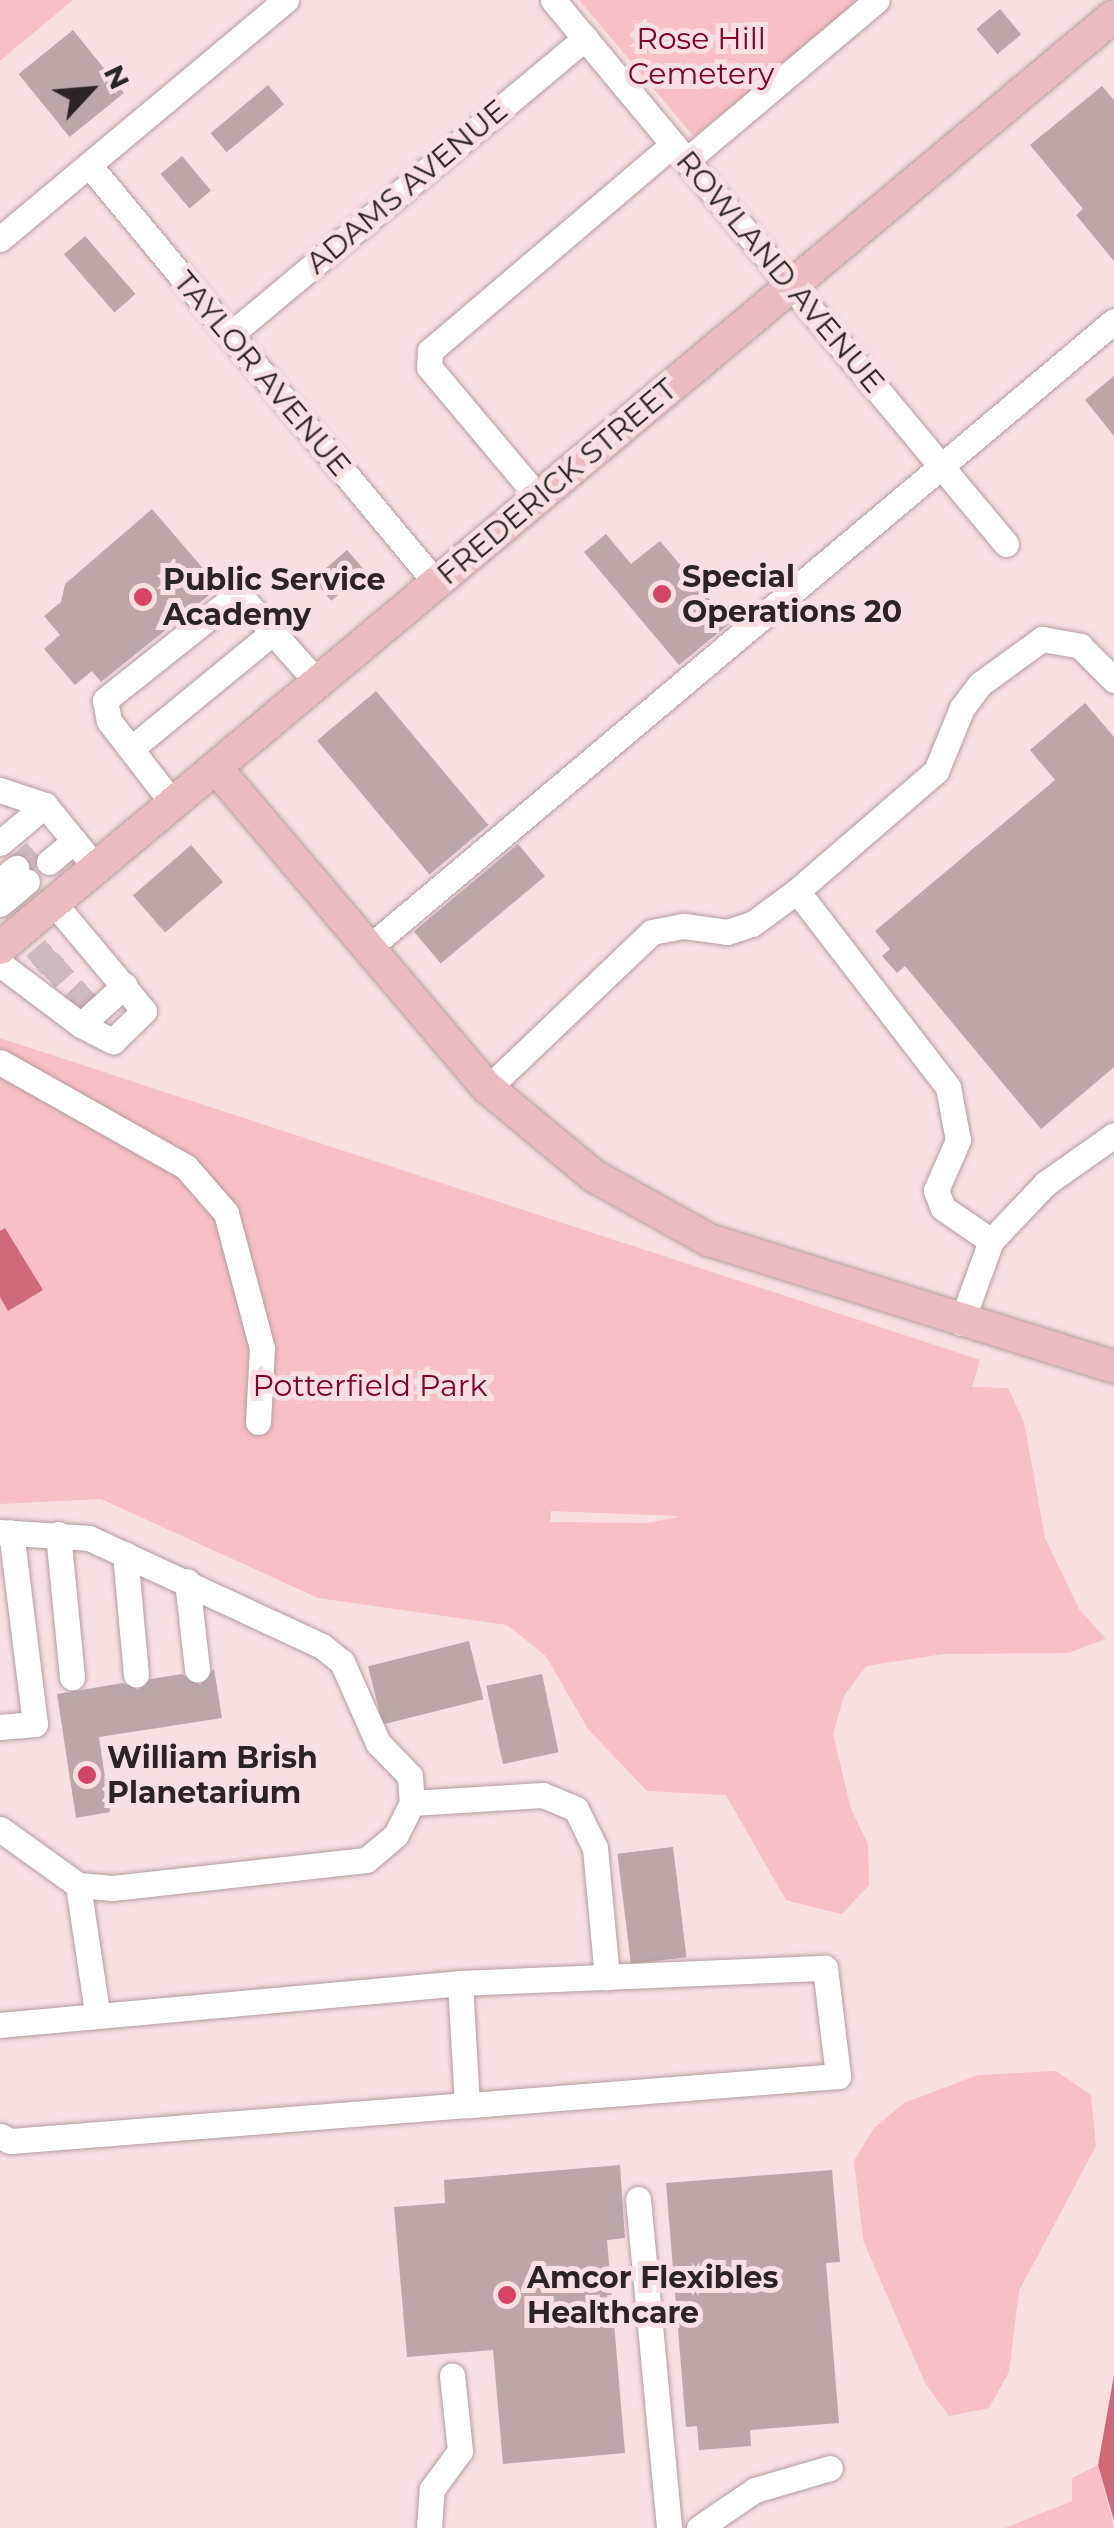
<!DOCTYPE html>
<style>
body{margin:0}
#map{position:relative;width:1114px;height:2528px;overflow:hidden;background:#f7dfe2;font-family:Montserrat,sans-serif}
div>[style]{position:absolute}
.green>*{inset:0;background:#f9bfc6}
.water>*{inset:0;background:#cd6979}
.building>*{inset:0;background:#bca6a8;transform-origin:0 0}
.minor-tunnel>*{height:25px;margin-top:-12.5px;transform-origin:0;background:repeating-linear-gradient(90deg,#ceb9bc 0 25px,transparent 0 37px)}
.roads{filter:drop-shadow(0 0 2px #b39d9f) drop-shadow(0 0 2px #b39d9f)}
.minor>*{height:25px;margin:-12.5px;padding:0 12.5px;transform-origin:12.5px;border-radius:12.5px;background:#fff}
.major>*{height:32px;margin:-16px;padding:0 16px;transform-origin:16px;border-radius:16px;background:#eabbc1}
.dots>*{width:28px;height:28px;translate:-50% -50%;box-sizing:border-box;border:5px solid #f7dfe2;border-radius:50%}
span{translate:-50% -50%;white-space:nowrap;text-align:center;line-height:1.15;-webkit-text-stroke:10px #f7dfe2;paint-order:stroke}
.park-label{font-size:30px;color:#82002f}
.street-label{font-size:30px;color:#2b2324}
.poi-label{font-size:30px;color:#2b2324;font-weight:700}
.left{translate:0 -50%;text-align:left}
.north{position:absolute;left:40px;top:40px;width:100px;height:100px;-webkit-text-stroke:8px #f7dfe2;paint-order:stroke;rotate:64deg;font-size:28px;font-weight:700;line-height:40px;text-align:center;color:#2b2324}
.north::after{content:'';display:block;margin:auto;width:35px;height:45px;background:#2b2324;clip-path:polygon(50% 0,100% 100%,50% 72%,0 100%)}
</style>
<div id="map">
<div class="green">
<div style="clip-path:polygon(0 0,73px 0,0 61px)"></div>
<div style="clip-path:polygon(579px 0,860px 0,694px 137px)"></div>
<div style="clip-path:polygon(evenodd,0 1038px,980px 1360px,972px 1387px,1008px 1388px,1024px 1422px,1045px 1538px,1079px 1609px,1106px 1639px,1068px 1653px,944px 1654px,866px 1666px,844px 1696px,833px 1734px,851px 1809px,868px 1844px,869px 1885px,842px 1914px,786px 1900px,726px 1795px,647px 1791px,588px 1729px,546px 1656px,507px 1625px,318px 1598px,101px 1499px,0 1504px,0 1038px,551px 1511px,677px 1516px,678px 1517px,646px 1523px,550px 1522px,551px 1511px)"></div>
<div style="clip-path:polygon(1056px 2071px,1091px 2095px,1096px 2146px,1019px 2291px,1009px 2372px,989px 2408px,949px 2416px,925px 2383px,863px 2240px,854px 2161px,874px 2128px,904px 2103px,978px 2075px)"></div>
<div style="clip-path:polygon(1098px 2465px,1114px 2528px,1005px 2528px,1072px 2501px,1072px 2478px)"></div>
</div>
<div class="water">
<div style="clip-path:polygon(5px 1228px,43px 1290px,8px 1311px,0 1297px,0 1231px)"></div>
<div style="clip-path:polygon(1114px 2375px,1114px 2521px,1098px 2465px)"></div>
</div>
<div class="building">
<div style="left:1000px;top:9px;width:33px;height:31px;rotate:50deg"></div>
<div style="left:73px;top:30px;width:81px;height:70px;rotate:51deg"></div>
<div style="left:268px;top:85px;width:25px;height:75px;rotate:50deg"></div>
<div style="clip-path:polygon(1102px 86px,1114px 100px,1114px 261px,1076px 215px,1083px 209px,1030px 145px)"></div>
<div style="left:182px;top:156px;width:45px;height:28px;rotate:50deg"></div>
<div style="left:85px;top:236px;width:77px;height:28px;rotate:49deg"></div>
<div style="clip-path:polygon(1114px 376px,1114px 436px,1085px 400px)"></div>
<div style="clip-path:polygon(152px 509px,219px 587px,101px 682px,92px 671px,75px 685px,44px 649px,60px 635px,44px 616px,61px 602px,65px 584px)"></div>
<div style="clip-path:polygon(606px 534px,631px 564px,660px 541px,730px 623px,679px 665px,584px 552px)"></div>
<div style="left:347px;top:550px;width:28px;height:45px;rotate:49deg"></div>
<div style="left:376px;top:691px;width:175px;height:77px;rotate:50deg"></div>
<div style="clip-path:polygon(1085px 703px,1114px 737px,1114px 1067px,1041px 1129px,905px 966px,897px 973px,882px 956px,890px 949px,875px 931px,1055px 780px,1030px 750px)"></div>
<div style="left:518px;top:844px;width:42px;height:136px;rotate:50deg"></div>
<div style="left:191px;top:845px;width:49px;height:77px;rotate:49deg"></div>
<div style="left:469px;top:1641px;width:60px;height:104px;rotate:76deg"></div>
<div style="clip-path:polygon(214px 1669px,222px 1718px,99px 1737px,110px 1812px,76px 1818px,57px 1694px,123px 1683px,138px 1690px,151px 1679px,182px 1674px,200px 1685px)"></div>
<div style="left:542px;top:1674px;width:80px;height:57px;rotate:78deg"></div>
<div style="left:673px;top:1847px;width:111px;height:56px;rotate:83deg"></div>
<div style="clip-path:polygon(620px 2165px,625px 2238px,607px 2240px,625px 2453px,503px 2464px,493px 2350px,407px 2357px,394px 2207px,445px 2203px,444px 2180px)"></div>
<div style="clip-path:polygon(832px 2170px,840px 2262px,826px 2263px,839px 2423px,750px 2430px,751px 2446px,699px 2450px,697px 2426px,686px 2427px,666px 2183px)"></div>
</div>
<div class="minor-tunnel">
<div style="left:16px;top:868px;width:30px;rotate:-41deg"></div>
<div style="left:34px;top:965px;width:31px;rotate:-40deg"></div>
<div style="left:47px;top:978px;width:29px;rotate:-41deg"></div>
<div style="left:72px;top:1006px;width:28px;rotate:-44deg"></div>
</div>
<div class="roads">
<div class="minor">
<div style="left:553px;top:0;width:708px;rotate:50.22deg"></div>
<div style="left:687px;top:160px;width:248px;rotate:-40.1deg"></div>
<div style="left:89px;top:165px;width:543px;rotate:50.3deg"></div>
<div style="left:0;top:239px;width:373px;rotate:-39.9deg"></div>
<div style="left:230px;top:335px;width:463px;rotate:-39.9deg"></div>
<div style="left:539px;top:498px;width:171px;rotate:-130deg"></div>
<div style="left:429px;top:367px;width:16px;rotate:-86deg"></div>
<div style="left:430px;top:351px;width:319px;rotate:-40.4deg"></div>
<div style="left:132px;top:748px;width:181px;rotate:-39.4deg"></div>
<div style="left:0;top:790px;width:47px;rotate:18.4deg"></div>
<div style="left:174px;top:805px;width:106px;rotate:-127.7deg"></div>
<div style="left:109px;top:721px;width:21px;rotate:-101deg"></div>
<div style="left:105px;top:700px;width:162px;rotate:-38.5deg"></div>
<div style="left:232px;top:599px;width:12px;rotate:5deg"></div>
<div style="left:244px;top:600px;width:111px;rotate:48.3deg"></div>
<div style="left:0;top:843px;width:59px;rotate:-40.2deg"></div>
<div style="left:45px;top:805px;width:81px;rotate:51deg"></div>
<div style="left:49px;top:862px;width:33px;rotate:-40deg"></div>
<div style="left:0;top:881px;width:21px;rotate:-39deg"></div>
<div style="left:797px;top:891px;width:247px;rotate:52.4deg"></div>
<div style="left:948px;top:1087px;width:54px;rotate:79.3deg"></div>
<div style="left:958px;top:1140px;width:55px;rotate:113.7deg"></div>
<div style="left:936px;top:1190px;width:19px;rotate:69deg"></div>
<div style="left:943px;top:1208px;width:58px;rotate:34.5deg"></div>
<div style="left:0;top:904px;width:35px;rotate:-40deg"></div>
<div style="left:366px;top:950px;width:977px;rotate:-40.06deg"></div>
<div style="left:0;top:964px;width:101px;rotate:37deg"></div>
<div style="left:81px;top:1025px;width:36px;rotate:27deg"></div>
<div style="left:113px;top:1041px;width:43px;rotate:-44.1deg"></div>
<div style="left:144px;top:1011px;width:142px;rotate:-129.9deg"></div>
<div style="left:81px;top:1025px;width:59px;rotate:-42.3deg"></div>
<div style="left:0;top:1062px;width:214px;rotate:29.4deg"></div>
<div style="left:186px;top:1167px;width:61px;rotate:49deg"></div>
<div style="left:226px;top:1213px;width:140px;rotate:75.1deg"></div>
<div style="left:262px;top:1348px;width:74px;rotate:93.1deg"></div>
<div style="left:488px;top:1088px;width:226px;rotate:-43.6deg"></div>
<div style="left:652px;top:932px;width:33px;rotate:-11deg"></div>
<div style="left:684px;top:926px;width:43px;rotate:7.9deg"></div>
<div style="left:727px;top:932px;width:26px;rotate:-18deg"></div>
<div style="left:752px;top:924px;width:56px;rotate:-36.3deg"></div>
<div style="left:797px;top:891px;width:184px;rotate:-40.8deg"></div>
<div style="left:936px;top:771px;width:68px;rotate:-67.6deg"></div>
<div style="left:962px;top:708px;width:30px;rotate:-53deg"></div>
<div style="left:980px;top:684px;width:77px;rotate:-36deg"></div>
<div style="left:1042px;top:639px;width:39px;rotate:10deg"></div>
<div style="left:1080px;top:646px;width:48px;rotate:45deg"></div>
<div style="left:961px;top:1323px;width:87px;rotate:-69.9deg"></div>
<div style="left:991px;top:1241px;width:80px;rotate:-46.5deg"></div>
<div style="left:1046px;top:1183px;width:83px;rotate:-35.2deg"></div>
<div style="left:0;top:1532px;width:89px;rotate:3.9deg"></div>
<div style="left:89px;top:1538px;width:257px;rotate:24.9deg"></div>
<div style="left:322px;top:1646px;width:26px;rotate:39deg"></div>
<div style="left:342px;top:1662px;width:89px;rotate:66deg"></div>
<div style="left:378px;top:1743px;width:46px;rotate:45.9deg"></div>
<div style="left:410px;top:1776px;width:27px;rotate:86deg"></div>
<div style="left:412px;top:1803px;width:36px;rotate:117deg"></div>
<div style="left:396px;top:1835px;width:39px;rotate:140deg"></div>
<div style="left:366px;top:1860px;width:255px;rotate:173.7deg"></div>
<div style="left:113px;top:1888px;width:35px;rotate:-175deg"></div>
<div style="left:78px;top:1885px;width:96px;rotate:-144.3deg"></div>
<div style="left:58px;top:1534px;width:144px;rotate:84.4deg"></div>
<div style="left:125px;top:1554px;width:121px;rotate:84.8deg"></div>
<div style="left:187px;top:1581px;width:89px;rotate:83.5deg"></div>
<div style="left:0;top:1727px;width:35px;rotate:-5deg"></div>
<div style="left:35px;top:1724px;width:193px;rotate:-97.1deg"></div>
<div style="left:412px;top:1803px;width:131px;rotate:-3.5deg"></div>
<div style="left:543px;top:1795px;width:36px;rotate:23deg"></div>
<div style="left:576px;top:1809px;width:43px;rotate:64deg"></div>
<div style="left:595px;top:1848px;width:130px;rotate:84.7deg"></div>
<div style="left:78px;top:1885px;width:128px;rotate:81.5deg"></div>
<div style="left:460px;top:1983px;width:365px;rotate:-2.4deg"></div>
<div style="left:825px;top:1968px;width:109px;rotate:83.1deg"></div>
<div style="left:838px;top:2076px;width:372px;rotate:175.5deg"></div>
<div style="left:0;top:2025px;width:462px;rotate:-5.2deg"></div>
<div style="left:460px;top:1983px;width:122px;rotate:86.7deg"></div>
<div style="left:467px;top:2105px;width:458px;rotate:175.5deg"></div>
<div style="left:10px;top:2141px;width:11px;rotate:-153deg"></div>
<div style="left:638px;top:2199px;width:330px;rotate:84.6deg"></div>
<div style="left:429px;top:2528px;width:39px;rotate:-86deg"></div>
<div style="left:432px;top:2489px;width:47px;rotate:-53.6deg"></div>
<div style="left:460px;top:2451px;width:76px;rotate:-96deg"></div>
<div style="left:699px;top:2528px;width:68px;rotate:-34.2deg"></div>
<div style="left:755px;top:2490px;width:78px;rotate:-16.3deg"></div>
</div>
<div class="major">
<div style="left:217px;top:769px;width:419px;rotate:49.7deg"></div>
<div style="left:488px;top:1088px;width:138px;rotate:39.7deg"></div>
<div style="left:594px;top:1176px;width:132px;rotate:29.1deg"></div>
<div style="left:709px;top:1240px;width:424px;rotate:17.4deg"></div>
<div style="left:0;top:948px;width:1452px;rotate:-39.92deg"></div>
</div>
</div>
<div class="dots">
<div style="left:662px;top:594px;background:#d44565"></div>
<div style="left:143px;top:597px;background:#d44565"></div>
<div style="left:87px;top:1775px;background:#d44565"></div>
<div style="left:507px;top:2295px;background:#d44565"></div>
</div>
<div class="park-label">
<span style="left:701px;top:56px">Rose Hill<br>Cemetery</span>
<span style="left:370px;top:1386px">Potterfield Park</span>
</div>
<div class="street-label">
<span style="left:407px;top:187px;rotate:-40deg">ADAMS AVENUE</span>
<span style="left:780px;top:272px;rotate:50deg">ROWLAND AVENUE</span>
<span style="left:262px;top:374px;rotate:50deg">TAYLOR AVENUE</span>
<span style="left:557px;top:482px;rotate:-40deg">FREDERICK STREET</span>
</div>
<div class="poi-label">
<span class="left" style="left:682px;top:594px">Special<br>Operations 20</span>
<span class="left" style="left:163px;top:597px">Public Service<br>Academy</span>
<span class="left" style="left:107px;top:1775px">William Brish<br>Planetarium</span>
<span class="left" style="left:527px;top:2295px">Amcor Flexibles<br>Healthcare</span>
</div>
<div class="north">N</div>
</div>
